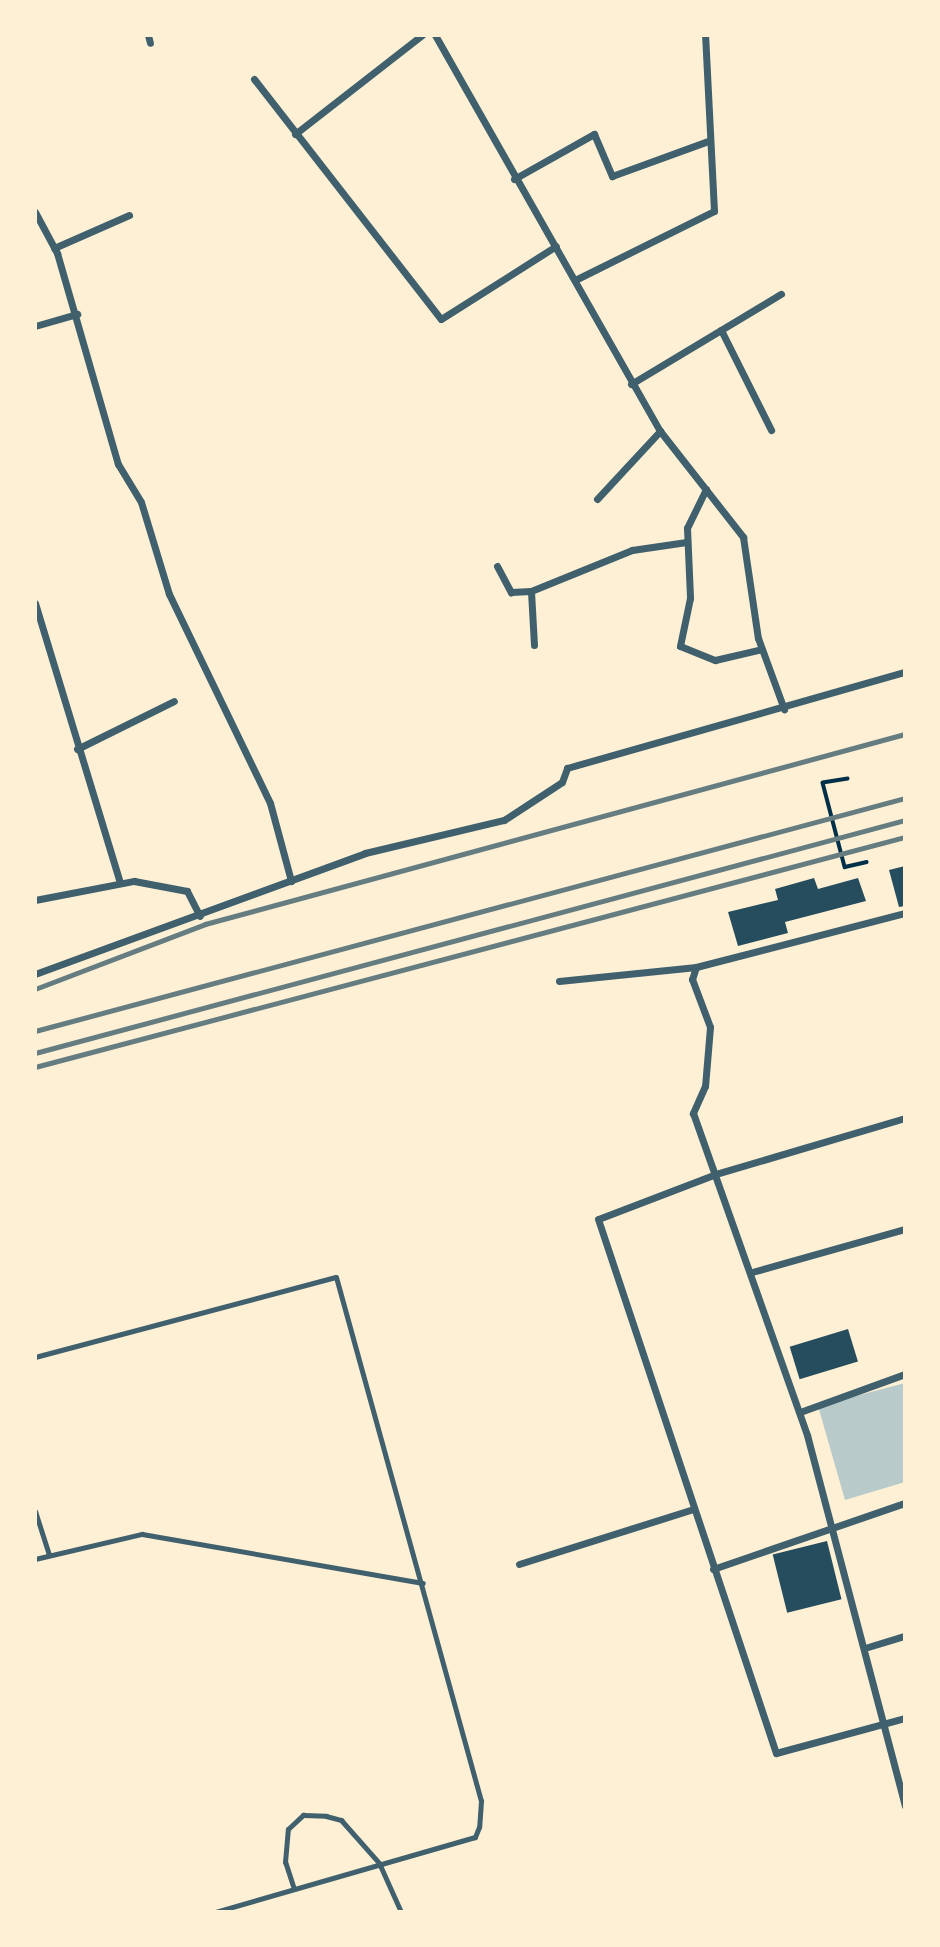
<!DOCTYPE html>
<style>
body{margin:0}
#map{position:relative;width:940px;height:1947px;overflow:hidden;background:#fdf0d5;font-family:Signika,sans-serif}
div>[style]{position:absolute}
.green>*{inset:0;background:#b9caca}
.building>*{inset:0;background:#264d5e;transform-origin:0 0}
.path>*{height:3.5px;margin:-1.75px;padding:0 1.75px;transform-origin:1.75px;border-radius:1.75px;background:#003049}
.service>*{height:5px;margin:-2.5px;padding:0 2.5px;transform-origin:2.5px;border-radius:2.5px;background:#3f606c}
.minor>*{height:7px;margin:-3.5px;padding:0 3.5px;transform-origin:3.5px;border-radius:3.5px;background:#3f606c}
.rail>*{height:5px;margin:-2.5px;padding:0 2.5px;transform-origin:2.5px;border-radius:2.5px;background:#657d81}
span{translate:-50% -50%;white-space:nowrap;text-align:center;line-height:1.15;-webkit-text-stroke:5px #fdf0d5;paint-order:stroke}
.frame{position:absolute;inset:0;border:37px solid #fdf0d5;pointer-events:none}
</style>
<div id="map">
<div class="green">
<div style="clip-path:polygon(905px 1383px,905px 1482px,845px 1500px,818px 1406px)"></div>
</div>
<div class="building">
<div style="clip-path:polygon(905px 866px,905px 906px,899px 907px,889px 870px)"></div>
<div style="clip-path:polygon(814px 878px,818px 889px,858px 878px,866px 901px,785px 922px,788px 933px,738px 946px,728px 912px,778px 900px,775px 889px)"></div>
<div style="left:848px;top:1329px;width:34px;height:61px;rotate:73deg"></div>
<div style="left:827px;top:1541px;width:60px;height:56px;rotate:76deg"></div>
</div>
<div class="path">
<div style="left:848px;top:779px;width:25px;rotate:171deg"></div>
<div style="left:823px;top:783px;width:87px;rotate:75.3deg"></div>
<div style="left:845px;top:867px;width:22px;rotate:-13deg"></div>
</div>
<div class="service">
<div style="left:35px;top:1357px;width:311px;rotate:-14.9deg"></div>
<div style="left:336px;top:1277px;width:544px;rotate:74.53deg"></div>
<div style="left:481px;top:1801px;width:26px;rotate:94deg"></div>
<div style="left:479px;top:1827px;width:11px;rotate:112deg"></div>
<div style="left:475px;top:1837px;width:271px;rotate:163.9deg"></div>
<div style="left:35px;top:1511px;width:46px;rotate:72.3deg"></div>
<div style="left:35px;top:1559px;width:110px;rotate:-13.2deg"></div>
<div style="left:142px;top:1534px;width:285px;rotate:9.9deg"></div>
<div style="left:294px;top:1889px;width:28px;rotate:-108deg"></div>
<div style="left:285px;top:1862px;width:33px;rotate:-85deg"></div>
<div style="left:288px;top:1829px;width:21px;rotate:-43deg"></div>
<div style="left:303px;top:1815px;width:23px;rotate:2deg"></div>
<div style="left:326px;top:1816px;width:16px;rotate:15deg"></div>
<div style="left:341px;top:1820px;width:57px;rotate:48.5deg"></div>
<div style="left:379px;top:1863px;width:54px;rotate:65.8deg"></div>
</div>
<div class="minor">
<div style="left:148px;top:35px;width:8px;rotate:76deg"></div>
<div style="left:435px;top:35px;width:455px;rotate:60.4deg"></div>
<div style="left:660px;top:431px;width:135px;rotate:51.9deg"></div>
<div style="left:743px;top:537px;width:102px;rotate:81.6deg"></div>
<div style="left:758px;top:638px;width:76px;rotate:69.9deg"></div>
<div style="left:254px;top:79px;width:304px;rotate:52.1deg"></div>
<div style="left:441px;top:319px;width:136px;rotate:-32.4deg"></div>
<div style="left:295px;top:134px;width:161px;rotate:-37.9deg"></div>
<div style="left:514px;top:179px;width:92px;rotate:-29.4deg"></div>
<div style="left:594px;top:134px;width:46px;rotate:66.8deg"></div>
<div style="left:612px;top:176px;width:102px;rotate:-20deg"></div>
<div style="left:35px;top:212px;width:47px;rotate:61.8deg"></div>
<div style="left:57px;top:253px;width:220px;rotate:73.9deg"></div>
<div style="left:118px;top:464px;width:44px;rotate:58.8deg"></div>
<div style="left:141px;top:502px;width:96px;rotate:73.1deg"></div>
<div style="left:169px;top:594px;width:232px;rotate:64.2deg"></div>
<div style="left:270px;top:803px;width:81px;rotate:74.9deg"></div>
<div style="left:54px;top:248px;width:82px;rotate:-23.7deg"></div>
<div style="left:575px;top:280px;width:155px;rotate:-26.4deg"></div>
<div style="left:714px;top:211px;width:176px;rotate:-92.9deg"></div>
<div style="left:35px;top:326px;width:44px;rotate:-15.9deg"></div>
<div style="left:721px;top:330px;width:112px;rotate:63.4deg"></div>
<div style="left:631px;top:384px;width:175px;rotate:-31deg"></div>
<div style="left:706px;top:489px;width:43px;rotate:116deg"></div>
<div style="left:687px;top:528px;width:70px;rotate:87.5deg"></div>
<div style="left:690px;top:598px;width:49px;rotate:101.8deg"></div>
<div style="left:680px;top:646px;width:38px;rotate:22deg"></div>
<div style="left:715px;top:660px;width:48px;rotate:-13.2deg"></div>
<div style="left:597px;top:499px;width:93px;rotate:-47.2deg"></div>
<div style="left:497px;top:566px;width:30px;rotate:62deg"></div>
<div style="left:511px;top:592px;width:20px;rotate:-3deg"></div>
<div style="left:35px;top:603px;width:292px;rotate:73.1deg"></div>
<div style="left:534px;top:645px;width:54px;rotate:-93.2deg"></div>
<div style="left:531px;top:591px;width:109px;rotate:-22.1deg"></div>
<div style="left:632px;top:550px;width:55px;rotate:-8.4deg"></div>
<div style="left:77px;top:749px;width:108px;rotate:-26.3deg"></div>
<div style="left:35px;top:900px;width:101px;rotate:-10.9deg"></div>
<div style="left:134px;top:881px;width:54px;rotate:10.7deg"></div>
<div style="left:187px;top:891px;width:28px;rotate:63deg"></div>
<div style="left:696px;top:967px;width:216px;rotate:-14.5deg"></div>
<div style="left:35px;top:974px;width:351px;rotate:-20.1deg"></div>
<div style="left:365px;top:853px;width:143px;rotate:-13.4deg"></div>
<div style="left:504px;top:820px;width:69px;rotate:-33.2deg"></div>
<div style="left:562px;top:782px;width:15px;rotate:-70deg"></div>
<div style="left:567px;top:768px;width:351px;rotate:-15.9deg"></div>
<div style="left:559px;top:981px;width:138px;rotate:-5.8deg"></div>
<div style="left:696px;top:967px;width:13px;rotate:108deg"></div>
<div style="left:692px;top:979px;width:51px;rotate:69.4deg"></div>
<div style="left:710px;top:1027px;width:59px;rotate:94.8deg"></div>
<div style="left:705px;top:1086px;width:30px;rotate:114deg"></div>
<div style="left:693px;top:1113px;width:342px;rotate:70.5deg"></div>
<div style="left:807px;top:1435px;width:384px;rotate:75.2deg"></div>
<div style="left:905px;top:1118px;width:197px;rotate:163.5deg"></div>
<div style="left:716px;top:1174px;width:126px;rotate:159.1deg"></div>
<div style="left:598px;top:1219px;width:563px;rotate:71.57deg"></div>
<div style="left:776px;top:1753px;width:134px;rotate:-15.2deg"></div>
<div style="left:752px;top:1272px;width:159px;rotate:-15.7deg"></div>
<div style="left:800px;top:1412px;width:112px;rotate:-19.9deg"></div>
<div style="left:519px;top:1564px;width:182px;rotate:-17.5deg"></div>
<div style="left:713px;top:1569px;width:203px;rotate:-19deg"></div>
<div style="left:868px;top:1647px;width:39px;rotate:-17deg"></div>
</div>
<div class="rail">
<div style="left:35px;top:989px;width:182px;rotate:-20.9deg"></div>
<div style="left:205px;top:924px;width:725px;rotate:-15.19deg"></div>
<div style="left:35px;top:1031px;width:901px;rotate:-14.99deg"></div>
<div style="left:35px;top:1053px;width:901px;rotate:-14.99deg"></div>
<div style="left:35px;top:1067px;width:900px;rotate:-14.81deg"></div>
</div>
<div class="frame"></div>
</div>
